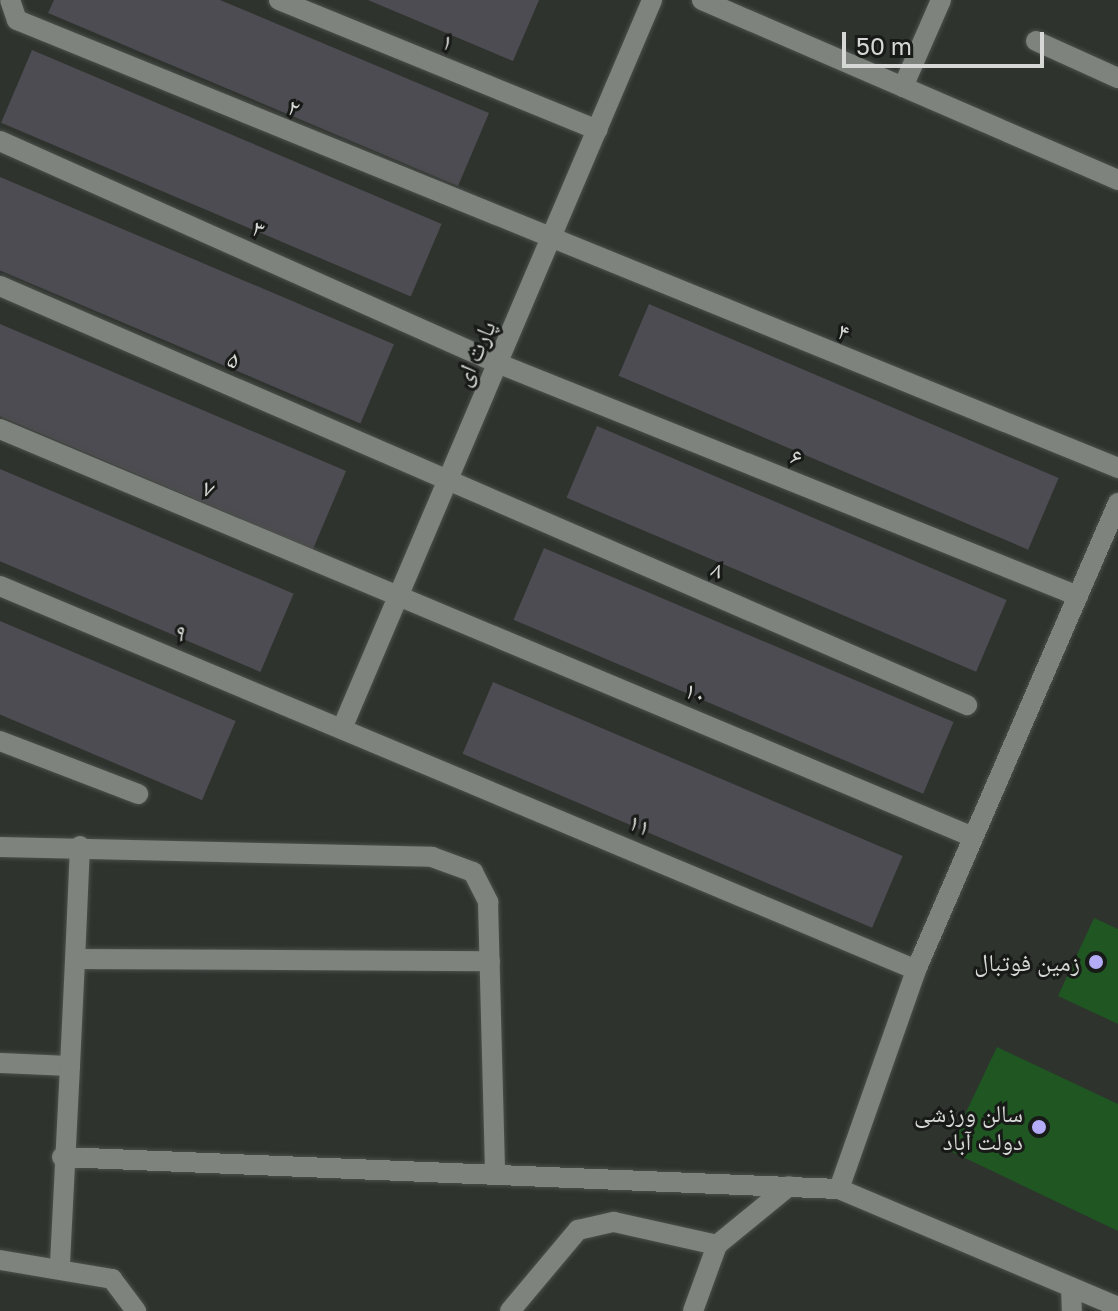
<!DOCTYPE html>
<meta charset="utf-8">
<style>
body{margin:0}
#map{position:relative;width:1118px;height:1311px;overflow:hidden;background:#2e332e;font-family:"Golos Text","Noto Naskh Arabic",sans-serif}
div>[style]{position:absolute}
.green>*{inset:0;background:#1f5622}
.building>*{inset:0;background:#4d4c52;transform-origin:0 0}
.roads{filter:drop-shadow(0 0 2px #4c4f4b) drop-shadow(0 0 2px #4c4f4b)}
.minor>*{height:20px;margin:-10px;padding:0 10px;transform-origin:10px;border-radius:10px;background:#7e837d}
.dots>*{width:22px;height:22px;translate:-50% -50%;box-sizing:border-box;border:4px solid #181a18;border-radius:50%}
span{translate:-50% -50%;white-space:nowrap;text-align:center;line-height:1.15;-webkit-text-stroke:6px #181a18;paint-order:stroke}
.street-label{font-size:24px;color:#d6d8d5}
.poi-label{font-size:24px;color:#d6d8d5}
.right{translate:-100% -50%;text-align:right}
.scale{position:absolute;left:842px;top:32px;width:202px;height:36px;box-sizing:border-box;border:4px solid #d6d8d5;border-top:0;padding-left:10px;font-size:24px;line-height:28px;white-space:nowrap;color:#d6d8d5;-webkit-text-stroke:6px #181a18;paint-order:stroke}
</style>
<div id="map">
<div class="green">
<div style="clip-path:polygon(1094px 918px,1118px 929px,1118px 1024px,1058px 996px)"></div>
<div style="clip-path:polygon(997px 1047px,1118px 1104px,1118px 1231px,948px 1150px)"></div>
</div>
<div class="building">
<div style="clip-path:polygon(54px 0,220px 0,489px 113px,458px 186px,48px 13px)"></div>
<div style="clip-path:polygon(368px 0,539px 0,513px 61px)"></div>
<div style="left:32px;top:50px;width:445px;height:79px;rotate:23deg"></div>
<div style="left:0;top:177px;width:428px;height:86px;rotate:23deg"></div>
<div style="left:649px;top:304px;width:445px;height:78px;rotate:23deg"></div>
<div style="left:0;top:324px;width:376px;height:85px;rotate:23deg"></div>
<div style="left:597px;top:426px;width:445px;height:78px;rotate:23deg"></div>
<div style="left:0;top:469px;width:319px;height:85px;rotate:23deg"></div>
<div style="left:544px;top:548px;width:445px;height:78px;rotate:23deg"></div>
<div style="left:0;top:621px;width:256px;height:86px;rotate:23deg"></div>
<div style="left:493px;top:682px;width:445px;height:78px;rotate:23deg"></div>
</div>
<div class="roads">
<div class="minor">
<div style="left:10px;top:0;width:21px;rotate:71deg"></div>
<div style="left:17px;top:20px;width:1189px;rotate:22.14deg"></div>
<div style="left:279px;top:0;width:344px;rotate:22.2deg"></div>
<div style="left:702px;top:0;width:453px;rotate:23.4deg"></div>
<div style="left:1036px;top:41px;width:90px;rotate:24.3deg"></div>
<div style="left:903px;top:87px;width:95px;rotate:-66.4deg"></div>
<div style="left:0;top:141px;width:544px;rotate:24.07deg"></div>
<div style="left:497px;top:363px;width:626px;rotate:21.85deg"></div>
<div style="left:0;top:286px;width:1054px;rotate:23.43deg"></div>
<div style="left:0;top:429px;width:1055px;rotate:22.75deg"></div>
<div style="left:0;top:586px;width:993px;rotate:22.74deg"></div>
<div style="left:343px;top:726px;width:789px;rotate:-66.94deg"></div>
<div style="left:0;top:741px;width:148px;rotate:21deg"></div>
<div style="left:80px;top:846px;width:113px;rotate:92.5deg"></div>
<div style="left:75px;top:959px;width:415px;rotate:0.3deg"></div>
<div style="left:0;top:847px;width:432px;rotate:1.3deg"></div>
<div style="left:432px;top:857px;width:44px;rotate:20.1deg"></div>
<div style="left:473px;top:872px;width:34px;rotate:63deg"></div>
<div style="left:488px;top:902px;width:271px;rotate:88.5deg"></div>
<div style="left:0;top:1063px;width:70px;rotate:2.5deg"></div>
<div style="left:70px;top:1066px;width:199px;rotate:92.9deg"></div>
<div style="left:70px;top:1066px;width:107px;rotate:-87.3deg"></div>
<div style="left:62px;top:1157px;width:778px;rotate:2.36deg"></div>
<div style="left:839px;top:1189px;width:303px;rotate:22.9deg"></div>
<div style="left:839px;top:1189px;width:232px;rotate:-70.6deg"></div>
<div style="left:916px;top:970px;width:509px;rotate:-66.61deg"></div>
<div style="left:0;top:1260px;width:114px;rotate:9.6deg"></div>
<div style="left:112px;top:1279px;width:40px;rotate:53deg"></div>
<div style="left:1071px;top:1287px;width:24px;rotate:88deg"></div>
<div style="left:510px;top:1311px;width:106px;rotate:-50deg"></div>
<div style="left:578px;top:1230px;width:37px;rotate:-13deg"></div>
<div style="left:614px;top:1222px;width:106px;rotate:12.6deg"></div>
<div style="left:693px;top:1311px;width:70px;rotate:-70deg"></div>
<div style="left:717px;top:1245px;width:93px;rotate:-39.3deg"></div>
</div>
</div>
<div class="dots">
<div style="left:1096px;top:962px;background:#b5acf8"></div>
<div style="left:1039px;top:1127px;background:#b5acf8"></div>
</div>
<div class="street-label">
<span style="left:448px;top:41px;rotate:22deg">۱</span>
<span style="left:294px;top:107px;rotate:23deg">۲</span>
<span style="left:259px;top:228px;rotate:24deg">۳</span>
<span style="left:844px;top:331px;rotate:22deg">۴</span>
<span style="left:474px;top:353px;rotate:-66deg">پارت ای</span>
<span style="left:234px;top:359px;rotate:23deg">۵</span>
<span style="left:797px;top:456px;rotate:22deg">۶</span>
<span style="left:209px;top:488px;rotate:23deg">۷</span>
<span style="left:718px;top:569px;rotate:23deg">۸</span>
<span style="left:181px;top:632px;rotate:22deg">۹</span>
<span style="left:696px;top:692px;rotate:23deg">۱۰</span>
<span style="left:640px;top:824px;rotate:23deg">۱۱</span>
</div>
<div class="poi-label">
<span class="right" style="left:1080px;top:962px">زمین فوتبال</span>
<span class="right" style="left:1023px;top:1127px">سالن ورزشی<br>دولت آباد</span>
</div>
<div class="scale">50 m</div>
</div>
